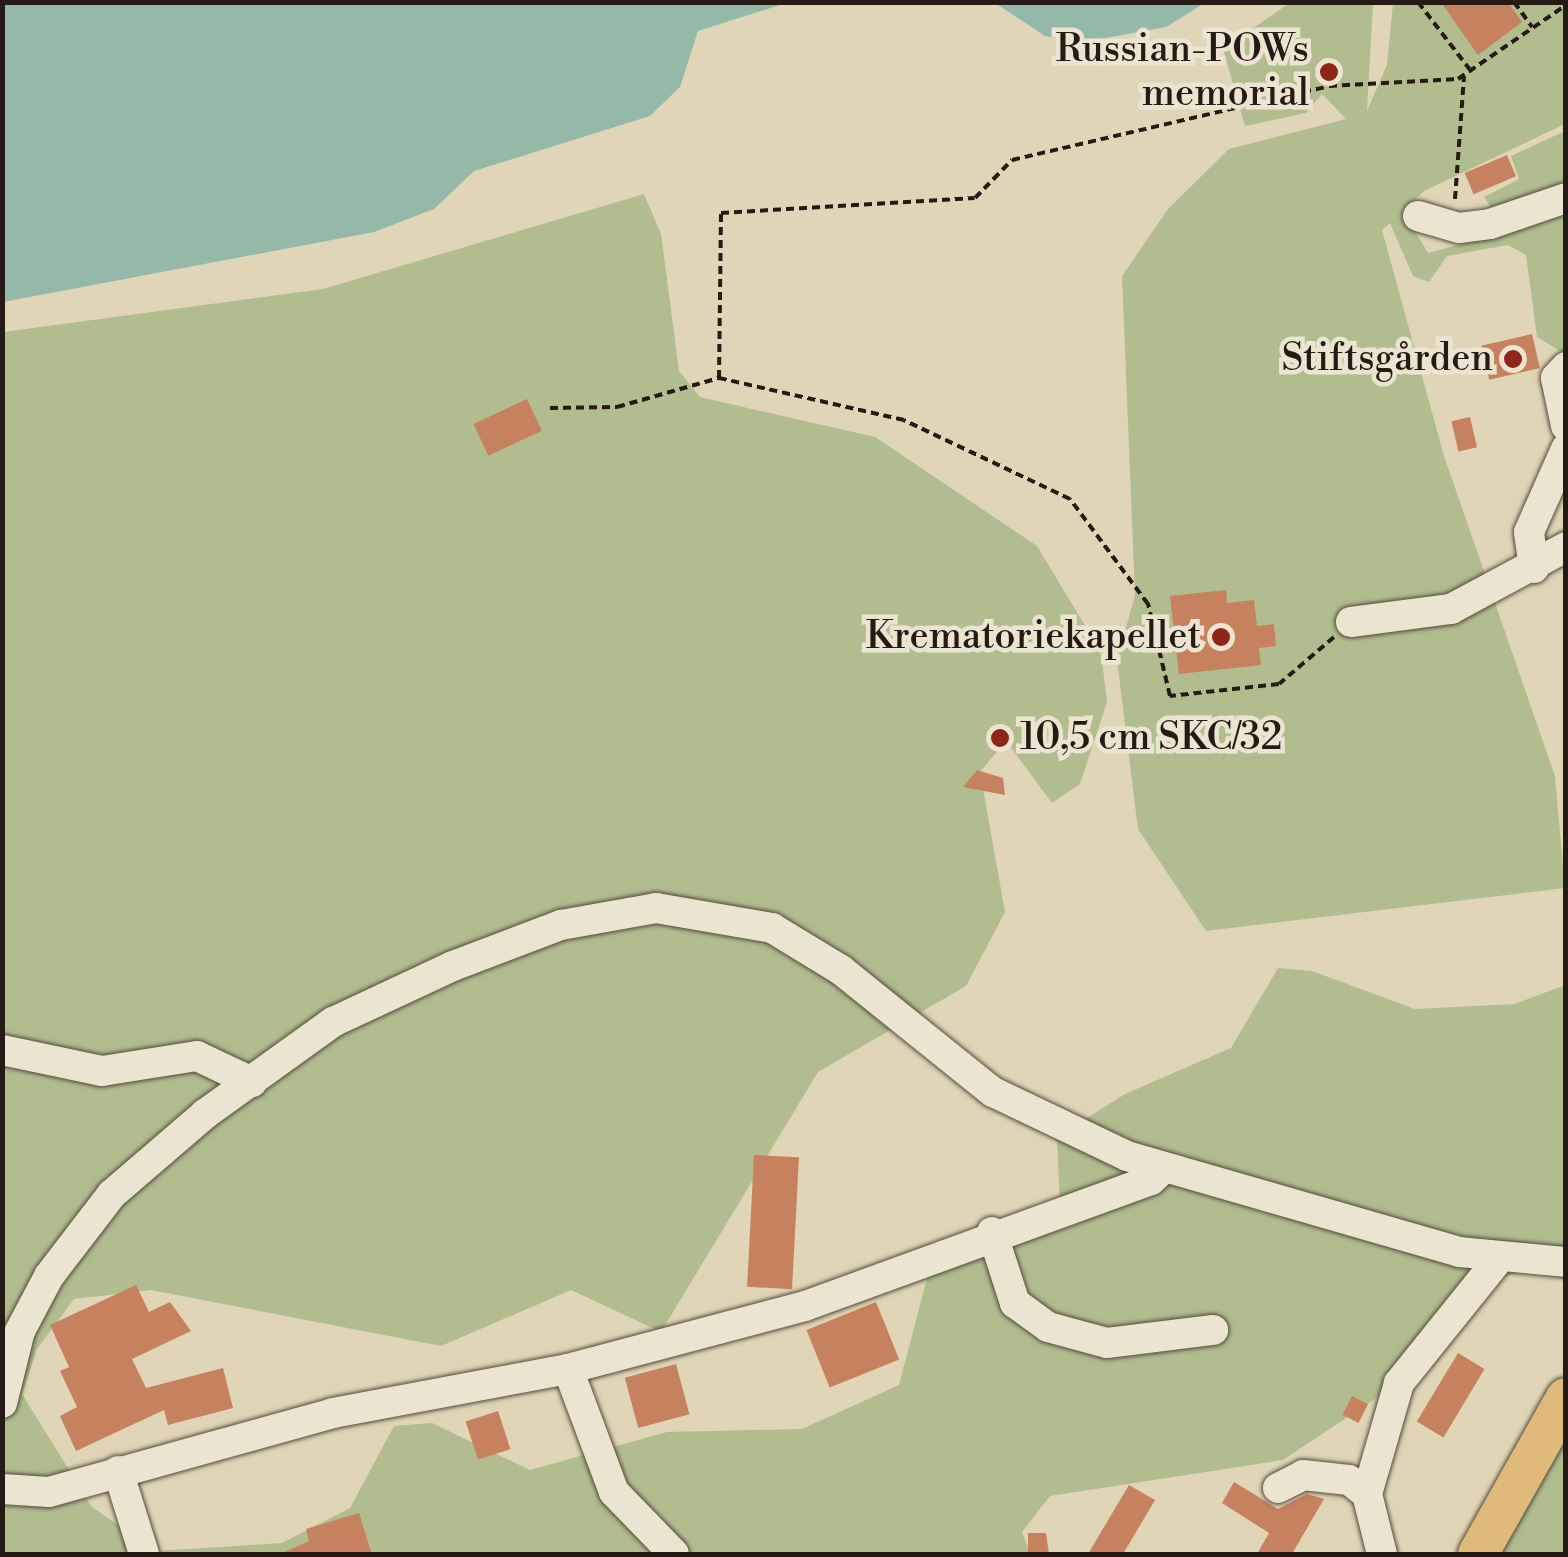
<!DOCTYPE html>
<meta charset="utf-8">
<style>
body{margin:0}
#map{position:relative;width:1568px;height:1557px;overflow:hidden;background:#e0d5b6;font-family:"Libre Bodoni",serif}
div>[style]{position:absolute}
.green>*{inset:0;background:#b1bd8f}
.water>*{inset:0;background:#95b9a8}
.building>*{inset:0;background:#c6815e;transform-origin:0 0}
.round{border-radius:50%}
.path>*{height:4px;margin-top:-2px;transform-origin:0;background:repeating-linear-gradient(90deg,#261b14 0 8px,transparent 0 13px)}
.roads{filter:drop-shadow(0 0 2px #544a3c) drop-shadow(0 0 2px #544a3c)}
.minor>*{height:30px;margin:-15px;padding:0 15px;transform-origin:15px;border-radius:15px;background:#ebe4d0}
.major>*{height:40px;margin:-20px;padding:0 20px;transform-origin:20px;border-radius:20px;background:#e0ba7b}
.dots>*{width:28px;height:28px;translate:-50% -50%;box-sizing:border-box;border:5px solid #ebe4d0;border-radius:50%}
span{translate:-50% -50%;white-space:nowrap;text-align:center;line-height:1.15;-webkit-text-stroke:9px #ebe4d0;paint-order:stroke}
.poi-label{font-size:38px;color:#261b14}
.right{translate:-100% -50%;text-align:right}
.left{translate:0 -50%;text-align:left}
.frame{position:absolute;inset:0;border:5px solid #261b14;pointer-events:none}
</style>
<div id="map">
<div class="green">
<div style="clip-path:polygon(1373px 3px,1367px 111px,1387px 65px,1393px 3px,1565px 3px,1565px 124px,1424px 191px,1403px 211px,1428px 253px,1507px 232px,1484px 197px,1519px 179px,1511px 156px,1565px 131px,1565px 354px,1537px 337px,1526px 255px,1508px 245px,1447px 256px,1429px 282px,1413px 276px,1390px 223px,1382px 230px,1444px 456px,1555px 776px,1565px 888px,1206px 931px,1138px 829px,1117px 660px,1135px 595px,1122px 276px,1168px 209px,1229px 149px,1346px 119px,1322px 94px,1306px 113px,1245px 126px,1223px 49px,1288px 4px)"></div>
<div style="clip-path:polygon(644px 194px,661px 234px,679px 371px,700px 397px,875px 437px,1037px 546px,1101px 652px,1107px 702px,1080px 784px,1052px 803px,1006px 741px,980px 772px,1005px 912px,966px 986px,818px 1072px,661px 1332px,571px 1290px,441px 1346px,151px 1290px,74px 1299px,37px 1349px,22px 1394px,92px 1507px,155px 1551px,282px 1543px,350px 1508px,394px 1426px,432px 1423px,530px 1470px,667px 1432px,802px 1429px,899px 1385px,930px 1267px,1060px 1210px,1057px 1137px,1125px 1094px,1231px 1048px,1278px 968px,1312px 971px,1415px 1009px,1515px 1004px,1565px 985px,1565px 1281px,1538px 1265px,1470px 1290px,1378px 1397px,1283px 1460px,1050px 1496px,1022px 1532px,1031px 1554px,3px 1554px,3px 332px,323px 289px)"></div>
<div style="clip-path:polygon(1565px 1407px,1565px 1554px,1485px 1554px)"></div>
</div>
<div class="water">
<div style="clip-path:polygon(2px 3px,3px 2px,786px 3px,698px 31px,680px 87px,650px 116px,474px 171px,434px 209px,374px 232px,3px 302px)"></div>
<div style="clip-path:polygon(995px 3px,1205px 3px,1166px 27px,1078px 43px,1045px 36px)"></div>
</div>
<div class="building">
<div style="clip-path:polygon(1441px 2px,1508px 2px,1522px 22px,1478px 55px)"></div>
<div style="left:1507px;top:155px;width:23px;height:46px;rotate:67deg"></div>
<div style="left:1532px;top:334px;width:35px;height:52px;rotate:77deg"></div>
<div style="left:527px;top:399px;width:35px;height:59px;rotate:65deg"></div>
<div style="left:1470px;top:417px;width:31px;height:19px;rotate:77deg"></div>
<div style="clip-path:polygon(1226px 590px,1227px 603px,1254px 600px,1257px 626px,1274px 624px,1276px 646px,1259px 648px,1261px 665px,1179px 674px,1170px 596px)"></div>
<div class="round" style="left:989px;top:728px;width:22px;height:22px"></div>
<div style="clip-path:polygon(977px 770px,1003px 778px,1005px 795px,963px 787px)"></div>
<div style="left:754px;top:1155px;width:45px;height:132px;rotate:3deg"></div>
<div style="clip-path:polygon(136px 1285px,149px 1312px,170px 1302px,191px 1331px,132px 1359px,146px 1388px,223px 1368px,233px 1408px,168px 1425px,164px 1410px,76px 1451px,60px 1416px,77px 1407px,60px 1371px,69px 1367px,50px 1325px)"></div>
<div style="left:876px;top:1302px;width:62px;height:75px;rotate:68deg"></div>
<div style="left:1458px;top:1353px;width:31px;height:80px;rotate:31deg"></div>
<div style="left:676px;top:1364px;width:52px;height:53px;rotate:75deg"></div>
<div style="left:1352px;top:1396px;width:18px;height:21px;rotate:27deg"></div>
<div style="left:498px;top:1411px;width:40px;height:34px;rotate:72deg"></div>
<div style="clip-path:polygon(1234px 1482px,1278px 1509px,1307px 1494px,1324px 1499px,1292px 1554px,1257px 1554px,1269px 1533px,1222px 1503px)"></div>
<div style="clip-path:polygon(1129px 1485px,1155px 1500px,1123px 1554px,1088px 1554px)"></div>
<div style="clip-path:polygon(359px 1513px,371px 1552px,280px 1554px,309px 1541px,306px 1529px)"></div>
<div style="clip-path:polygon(1028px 1533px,1046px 1533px,1049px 1554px,1028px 1554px)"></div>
</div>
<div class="path">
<div style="left:1418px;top:2px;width:87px;rotate:52.5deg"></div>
<div style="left:1514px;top:2px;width:31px;rotate:54deg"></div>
<div style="left:1455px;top:199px;width:123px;rotate:-85.8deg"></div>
<div style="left:550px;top:408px;width:67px;rotate:-0.9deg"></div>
<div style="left:617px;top:407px;width:106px;rotate:-15.9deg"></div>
<div style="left:1334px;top:637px;width:72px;rotate:139.5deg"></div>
<div style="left:1279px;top:684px;width:110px;rotate:173.7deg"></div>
<div style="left:1170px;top:696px;width:95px;rotate:-103.4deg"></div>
<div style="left:1148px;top:604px;width:131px;rotate:-126.6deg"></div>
<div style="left:1070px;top:499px;width:184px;rotate:-154.6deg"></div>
<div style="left:904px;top:420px;width:190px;rotate:-167.2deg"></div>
<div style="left:719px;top:378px;width:165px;rotate:-89.3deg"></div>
<div style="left:721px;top:213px;width:254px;rotate:-3.4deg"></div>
<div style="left:975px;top:198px;width:53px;rotate:-45.8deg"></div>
<div style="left:1012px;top:160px;width:326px;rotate:-13.1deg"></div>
<div style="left:1329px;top:86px;width:129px;rotate:-3.1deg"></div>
<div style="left:1458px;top:79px;width:131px;rotate:-34.4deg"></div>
</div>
<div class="roads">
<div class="minor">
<div style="left:1418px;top:216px;width:43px;rotate:16.3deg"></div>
<div style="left:1459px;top:228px;width:31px;rotate:-7deg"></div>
<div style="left:1490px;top:224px;width:80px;rotate:-18.9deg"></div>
<div style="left:1566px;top:367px;width:15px;rotate:132deg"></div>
<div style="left:1556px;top:378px;width:49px;rotate:78.2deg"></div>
<div style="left:1534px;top:568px;width:36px;rotate:-98deg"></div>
<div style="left:1529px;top:532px;width:91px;rotate:-66deg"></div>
<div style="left:1351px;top:622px;width:101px;rotate:-7.4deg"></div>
<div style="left:1451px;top:609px;width:131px;rotate:-28.3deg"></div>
<div style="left:2px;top:1050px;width:102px;rotate:11.9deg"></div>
<div style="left:102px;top:1071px;width:96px;rotate:-9deg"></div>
<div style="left:197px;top:1056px;width:61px;rotate:25.3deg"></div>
<div style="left:992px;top:1232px;width:75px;rotate:72.1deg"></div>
<div style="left:1015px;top:1303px;width:41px;rotate:36deg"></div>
<div style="left:1048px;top:1327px;width:61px;rotate:15.2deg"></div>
<div style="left:1107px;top:1343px;width:107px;rotate:-7deg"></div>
<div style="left:568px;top:1369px;width:131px;rotate:69.5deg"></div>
<div style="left:614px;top:1492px;width:86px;rotate:45.9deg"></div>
<div style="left:2px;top:1403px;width:74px;rotate:-76deg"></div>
<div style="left:20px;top:1331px;width:62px;rotate:-62.2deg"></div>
<div style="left:49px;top:1276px;width:103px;rotate:-52.5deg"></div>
<div style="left:112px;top:1194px;width:123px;rotate:-40.7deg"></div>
<div style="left:205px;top:1114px;width:158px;rotate:-35.7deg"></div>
<div style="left:333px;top:1022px;width:132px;rotate:-25deg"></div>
<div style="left:453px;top:966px;width:116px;rotate:-20.8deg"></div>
<div style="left:561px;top:925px;width:97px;rotate:-10.1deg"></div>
<div style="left:656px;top:908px;width:118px;rotate:9.8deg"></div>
<div style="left:772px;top:928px;width:81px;rotate:31.3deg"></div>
<div style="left:841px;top:970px;width:195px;rotate:38.8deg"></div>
<div style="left:993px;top:1092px;width:148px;rotate:25.5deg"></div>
<div style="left:1127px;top:1156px;width:347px;rotate:16.1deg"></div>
<div style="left:1460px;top:1252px;width:106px;rotate:5.4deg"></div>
<div style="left:118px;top:1471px;width:87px;rotate:72.6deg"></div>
<div style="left:1278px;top:1488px;width:28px;rotate:-27deg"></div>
<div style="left:1303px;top:1475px;width:46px;rotate:6.2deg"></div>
<div style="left:1349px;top:1480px;width:23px;rotate:38deg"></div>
<div style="left:1367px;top:1494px;width:62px;rotate:76deg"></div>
<div style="left:2px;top:1489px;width:47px;rotate:3.7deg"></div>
<div style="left:49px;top:1492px;width:295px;rotate:-15.5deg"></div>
<div style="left:333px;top:1413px;width:239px;rotate:-10.6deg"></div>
<div style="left:568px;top:1369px;width:245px;rotate:-14.9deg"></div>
<div style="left:805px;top:1306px;width:368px;rotate:-20deg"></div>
<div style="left:1151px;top:1180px;width:18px;rotate:-43deg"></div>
<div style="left:1367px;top:1494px;width:116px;rotate:-73.9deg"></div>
<div style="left:1399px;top:1383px;width:158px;rotate:-51.2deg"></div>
</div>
<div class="major">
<div style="left:1478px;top:1554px;width:179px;rotate:-60.6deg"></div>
</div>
</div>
<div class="dots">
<div style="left:1329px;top:72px;background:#8f2418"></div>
<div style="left:1513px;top:359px;background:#8f2418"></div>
<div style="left:1221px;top:637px;background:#8f2418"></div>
<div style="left:1000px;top:738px;background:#8f2418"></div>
</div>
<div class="poi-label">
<span class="right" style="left:1309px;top:72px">Russian-POWs<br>memorial</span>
<span class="right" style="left:1493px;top:359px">Stiftsgården</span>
<span class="right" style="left:1201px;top:637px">Krematoriekapellet</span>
<span class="left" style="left:1020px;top:738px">10,5 cm SKC/32</span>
</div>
<div class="frame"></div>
</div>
